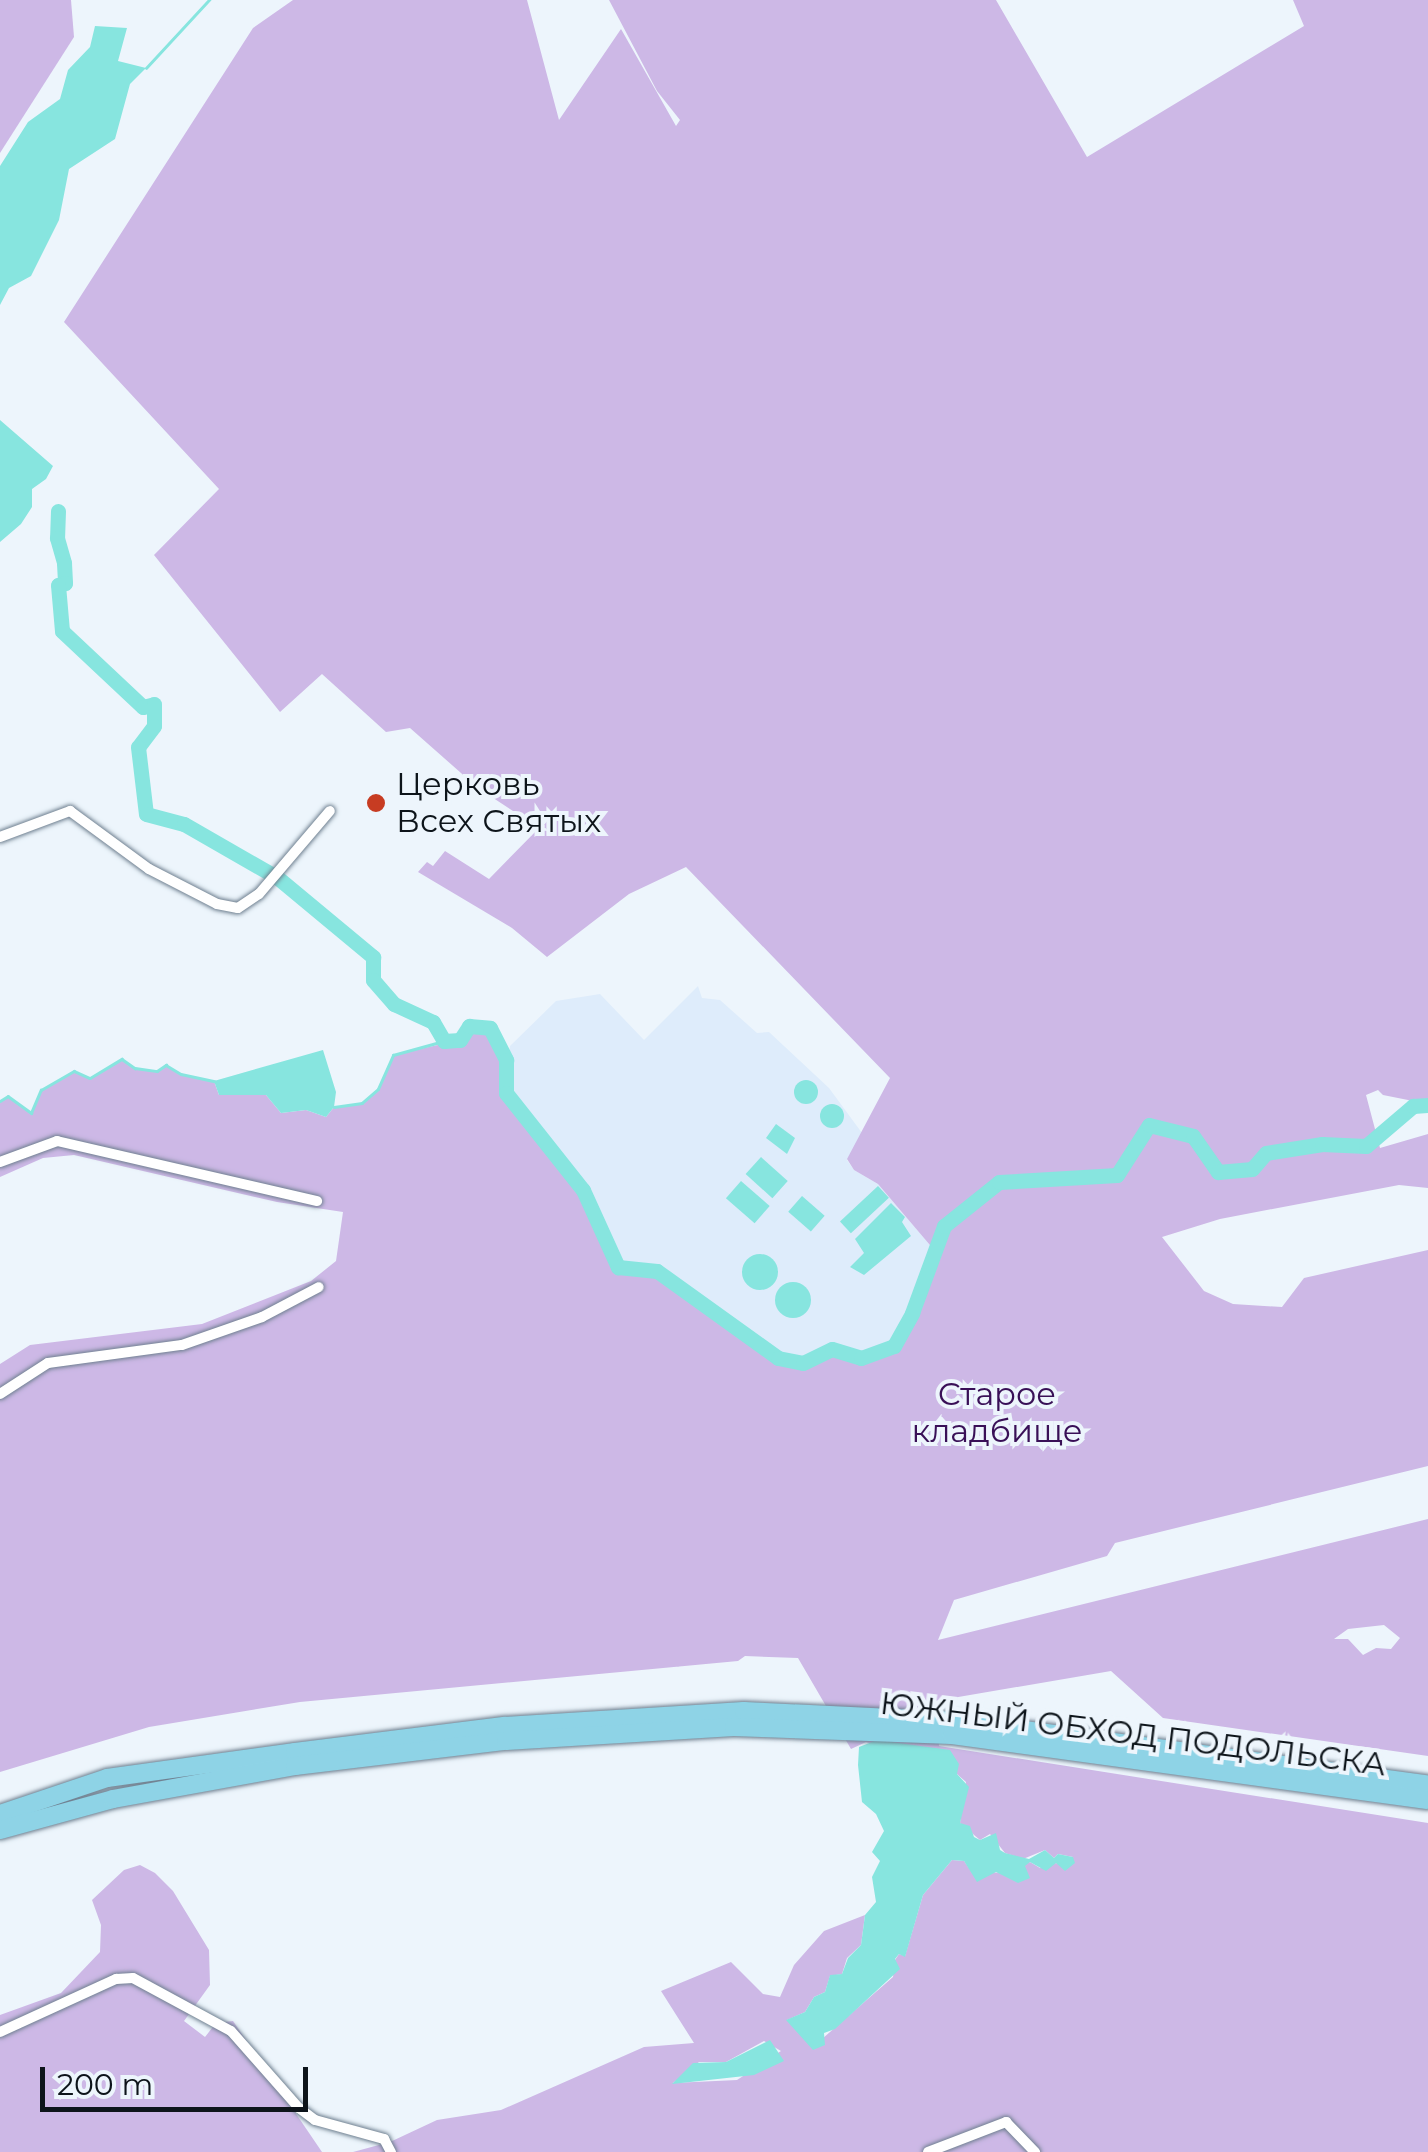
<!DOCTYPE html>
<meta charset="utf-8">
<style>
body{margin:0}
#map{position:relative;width:1428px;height:2152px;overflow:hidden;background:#edf5fc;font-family:Montserrat,sans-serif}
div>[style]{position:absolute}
.built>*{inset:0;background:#deecfb}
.green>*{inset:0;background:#cdb8e6}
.water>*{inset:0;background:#87e5df;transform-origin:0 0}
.round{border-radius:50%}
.stream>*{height:2.5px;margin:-1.25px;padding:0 1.25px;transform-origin:1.25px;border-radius:1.25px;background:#87e5df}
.river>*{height:15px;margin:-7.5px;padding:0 7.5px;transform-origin:7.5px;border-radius:7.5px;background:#87e5df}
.roads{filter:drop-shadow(0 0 2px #6f8090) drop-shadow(0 0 2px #6f8090)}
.minor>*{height:10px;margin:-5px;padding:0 5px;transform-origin:5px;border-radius:5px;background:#fff}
.primary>*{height:18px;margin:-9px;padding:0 9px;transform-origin:9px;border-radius:9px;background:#8ed3e6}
.dots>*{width:28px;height:28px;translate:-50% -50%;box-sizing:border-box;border:5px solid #edf5fc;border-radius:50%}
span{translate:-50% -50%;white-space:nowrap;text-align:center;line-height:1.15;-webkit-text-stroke:8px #edf5fc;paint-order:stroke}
.poi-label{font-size:32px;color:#0d141a}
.left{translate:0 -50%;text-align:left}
.park-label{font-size:32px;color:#391057}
.street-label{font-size:32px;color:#0d141a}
.scale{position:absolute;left:40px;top:2067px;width:268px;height:45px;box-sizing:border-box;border:5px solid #0d141a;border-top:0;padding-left:12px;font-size:30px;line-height:35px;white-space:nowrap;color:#0d141a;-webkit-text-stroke:8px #edf5fc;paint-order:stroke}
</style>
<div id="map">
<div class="built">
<div style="clip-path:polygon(698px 986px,702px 998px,720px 1000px,757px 1033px,769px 1032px,829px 1088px,862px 1133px,847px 1160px,854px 1170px,878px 1184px,935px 1251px,912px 1313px,894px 1346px,861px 1358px,832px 1349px,803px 1363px,778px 1358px,657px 1271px,618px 1267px,583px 1190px,506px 1093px,510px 1046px,556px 1001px,600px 994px,644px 1040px)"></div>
</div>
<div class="green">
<div style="clip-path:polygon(0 0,71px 0,74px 37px,0 153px)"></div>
<div style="clip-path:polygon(evenodd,293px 0,527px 0,559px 120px,621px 29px,676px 126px,680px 120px,657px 91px,609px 0,996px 0,1087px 157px,1304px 26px,1293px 0,1428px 0,1428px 1104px,1383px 1095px,1378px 1090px,1366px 1095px,1380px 1148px,1428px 1134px,1428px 1188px,1399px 1185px,1220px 1219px,1162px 1237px,1204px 1291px,1233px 1304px,1282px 1307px,1304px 1278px,1428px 1250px,1428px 1466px,1115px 1543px,1107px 1556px,954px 1600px,938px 1640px,1428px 1519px,1428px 1756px,1163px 1718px,1111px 1671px,935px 1701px,939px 1746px,1428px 1823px,1428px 2152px,353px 2152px,390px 2142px,437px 2120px,501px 2110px,644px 2047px,694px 2043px,661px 1991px,731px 1962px,763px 1994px,780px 1997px,794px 1965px,824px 1931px,865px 1915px,861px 1945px,847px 1958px,842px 1974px,830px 1976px,825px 1992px,814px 1997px,805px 2012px,787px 2020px,822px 2039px,893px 1977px,895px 1960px,899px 1954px,905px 1956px,923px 1895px,952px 1860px,964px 1861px,971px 1871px,1003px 1873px,1030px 1862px,1040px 1868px,1056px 1863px,1062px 1865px,1073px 1857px,1058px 1854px,1054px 1858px,1045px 1850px,1023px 1859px,1005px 1853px,990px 1834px,980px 1840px,960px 1823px,966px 1782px,957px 1774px,866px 1742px,851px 1749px,798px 1658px,745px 1656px,738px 1661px,300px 1702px,149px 1727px,0 1772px,0 1364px,30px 1345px,202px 1324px,311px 1281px,336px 1261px,343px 1212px,277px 1202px,74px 1155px,43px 1158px,0 1177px,0 1101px,8px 1096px,31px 1112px,41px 1090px,74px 1071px,90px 1078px,122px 1059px,135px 1068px,157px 1071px,166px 1065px,181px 1074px,214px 1081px,219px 1095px,266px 1095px,281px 1113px,306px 1110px,326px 1117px,334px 1107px,362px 1103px,378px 1089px,393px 1055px,460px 1040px,469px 1026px,490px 1028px,506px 1060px,506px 1094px,583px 1190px,618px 1267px,657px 1271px,778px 1357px,803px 1363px,832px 1349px,861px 1358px,894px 1346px,912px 1313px,935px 1251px,878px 1184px,854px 1170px,847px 1159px,890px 1078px,686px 867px,629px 894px,547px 957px,512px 928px,418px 872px,427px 862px,433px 866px,445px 851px,489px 879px,539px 828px,478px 788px,410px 728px,386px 732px,322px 674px,280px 712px,154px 555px,219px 489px,64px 322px,253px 28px,293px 0,1384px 1625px,1400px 1638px,1391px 1649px,1376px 1648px,1363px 1655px,1348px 1639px,1334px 1639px,1348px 1629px,1384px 1625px,293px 0,764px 2041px,781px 2051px,737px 2080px,673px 2083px,699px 2062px,726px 2062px,764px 2041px)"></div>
<div style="clip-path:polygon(140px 1865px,155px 1873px,173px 1891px,209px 1950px,210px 1985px,184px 2021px,205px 2037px,216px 2023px,233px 2021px,322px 2152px,0 2152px,0 2015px,61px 1993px,100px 1952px,101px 1925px,92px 1900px,124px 1870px)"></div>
</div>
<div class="water">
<div style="clip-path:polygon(95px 26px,127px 28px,118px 61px,146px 68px,130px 84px,115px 139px,69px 169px,59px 220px,31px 276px,9px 288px,0 305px,0 166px,28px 122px,60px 99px,68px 70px,90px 47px)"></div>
<div style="clip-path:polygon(0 420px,53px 466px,46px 479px,32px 489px,32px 507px,21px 524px,0 542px)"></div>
<div style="clip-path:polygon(323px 1050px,336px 1092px,334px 1107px,326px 1117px,306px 1110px,281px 1113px,266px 1095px,219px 1095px,214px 1081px)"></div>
<div class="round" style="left:794px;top:1080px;width:24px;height:24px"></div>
<div class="round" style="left:820px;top:1104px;width:24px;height:24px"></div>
<div style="clip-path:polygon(776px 1124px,795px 1138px,787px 1154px,766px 1138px)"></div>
<div style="left:761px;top:1157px;width:36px;height:23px;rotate:42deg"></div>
<div style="left:741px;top:1181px;width:38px;height:23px;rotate:41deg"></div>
<div style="left:878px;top:1186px;width:16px;height:52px;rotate:47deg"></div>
<div style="left:802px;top:1196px;width:30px;height:21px;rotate:41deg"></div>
<div style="clip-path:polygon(891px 1203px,905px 1217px,902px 1222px,911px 1236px,864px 1275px,850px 1267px,864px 1253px,855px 1239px)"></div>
<div class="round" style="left:742px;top:1254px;width:36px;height:36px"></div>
<div class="round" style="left:775px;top:1282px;width:36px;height:36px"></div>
<div style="clip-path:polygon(877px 1740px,950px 1750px,959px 1764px,957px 1774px,969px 1787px,960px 1823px,970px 1826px,974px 1837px,980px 1840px,996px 1833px,1000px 1850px,1005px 1853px,1029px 1859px,1045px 1850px,1054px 1858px,1058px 1854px,1073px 1857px,1075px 1863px,1065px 1871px,1056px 1863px,1046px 1871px,1030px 1862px,1025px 1866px,1030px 1878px,1018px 1883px,996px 1872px,977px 1882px,964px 1861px,952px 1860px,923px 1895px,905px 1957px,899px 1954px,895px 1959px,900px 1969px,835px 2029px,824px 2033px,825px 2045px,813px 2050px,786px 2020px,805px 2012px,814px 1997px,825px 1992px,830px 1975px,842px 1974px,848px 1958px,861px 1945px,865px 1915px,876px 1902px,872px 1877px,880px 1861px,872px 1852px,884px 1831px,876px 1814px,862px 1802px,858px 1765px,859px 1747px)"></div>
<div style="clip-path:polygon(770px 2040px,784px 2061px,754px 2075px,672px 2084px,693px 2063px,726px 2062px)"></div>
</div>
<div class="stream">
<div style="left:146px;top:68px;width:93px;rotate:-47.2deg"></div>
<div style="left:0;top:1101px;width:9px;rotate:-32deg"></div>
<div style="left:8px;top:1096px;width:29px;rotate:36deg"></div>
<div style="left:31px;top:1113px;width:25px;rotate:-67deg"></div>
<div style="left:41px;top:1090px;width:38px;rotate:-30deg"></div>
<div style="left:74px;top:1071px;width:17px;rotate:24deg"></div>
<div style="left:90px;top:1078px;width:37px;rotate:-31deg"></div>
<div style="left:122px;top:1059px;width:16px;rotate:35deg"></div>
<div style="left:135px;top:1068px;width:22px;rotate:8deg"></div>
<div style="left:157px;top:1071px;width:11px;rotate:-34deg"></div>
<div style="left:166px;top:1065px;width:17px;rotate:31deg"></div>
<div style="left:181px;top:1074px;width:34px;rotate:12deg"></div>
<div style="left:334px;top:1107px;width:28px;rotate:-8deg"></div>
<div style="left:362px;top:1103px;width:21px;rotate:-41deg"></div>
<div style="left:378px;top:1089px;width:37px;rotate:-66deg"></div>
<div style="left:393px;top:1055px;width:53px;rotate:-15.4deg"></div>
</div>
<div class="river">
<div style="left:58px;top:511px;width:27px;rotate:92deg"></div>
<div style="left:57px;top:538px;width:26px;rotate:74deg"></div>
<div style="left:64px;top:563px;width:20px;rotate:87deg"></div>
<div style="left:65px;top:583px;width:7px;rotate:164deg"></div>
<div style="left:58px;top:585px;width:46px;rotate:85deg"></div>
<div style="left:62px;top:631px;width:111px;rotate:43.2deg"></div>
<div style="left:143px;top:707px;width:11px;rotate:-15deg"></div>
<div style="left:154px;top:704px;width:22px;rotate:90deg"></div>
<div style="left:154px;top:726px;width:26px;rotate:127deg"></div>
<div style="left:138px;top:747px;width:67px;rotate:83.2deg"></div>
<div style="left:146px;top:814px;width:39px;rotate:15deg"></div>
<div style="left:184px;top:824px;width:108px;rotate:29.9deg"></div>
<div style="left:278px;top:878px;width:124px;rotate:39.7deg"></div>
<div style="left:373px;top:957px;width:23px;rotate:90deg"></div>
<div style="left:373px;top:980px;width:32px;rotate:49deg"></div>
<div style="left:394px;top:1004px;width:43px;rotate:24.8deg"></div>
<div style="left:433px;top:1022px;width:22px;rotate:60deg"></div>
<div style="left:444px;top:1041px;width:16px;rotate:-4deg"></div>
<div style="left:460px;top:1040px;width:17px;rotate:-57deg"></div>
<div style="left:469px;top:1026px;width:21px;rotate:5deg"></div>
<div style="left:490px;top:1028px;width:36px;rotate:63deg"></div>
<div style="left:506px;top:1060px;width:33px;rotate:90deg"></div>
<div style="left:506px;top:1093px;width:124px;rotate:51.6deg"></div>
<div style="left:583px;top:1190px;width:85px;rotate:65.6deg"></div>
<div style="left:618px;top:1267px;width:39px;rotate:6deg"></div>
<div style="left:657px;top:1271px;width:149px;rotate:35.7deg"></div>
<div style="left:778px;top:1358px;width:25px;rotate:11deg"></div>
<div style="left:803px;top:1363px;width:32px;rotate:-26deg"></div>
<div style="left:832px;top:1349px;width:30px;rotate:17deg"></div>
<div style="left:861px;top:1358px;width:35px;rotate:-20deg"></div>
<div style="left:894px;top:1346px;width:38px;rotate:-61deg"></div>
<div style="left:912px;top:1313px;width:93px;rotate:-69.8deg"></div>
<div style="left:944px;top:1226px;width:70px;rotate:-38.7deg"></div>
<div style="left:999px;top:1182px;width:118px;rotate:-3.4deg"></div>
<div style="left:1117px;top:1175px;width:59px;rotate:-57.4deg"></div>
<div style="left:1149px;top:1125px;width:45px;rotate:14deg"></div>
<div style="left:1193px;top:1136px;width:44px;rotate:55.2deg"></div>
<div style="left:1218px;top:1172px;width:34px;rotate:-5deg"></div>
<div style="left:1252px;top:1169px;width:21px;rotate:-49deg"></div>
<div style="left:1266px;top:1153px;width:57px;rotate:-9.1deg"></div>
<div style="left:1322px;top:1144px;width:44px;rotate:2.6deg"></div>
<div style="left:1366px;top:1146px;width:62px;rotate:-40.4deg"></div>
<div style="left:1413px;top:1106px;width:15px;rotate:-4deg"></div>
</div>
<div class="roads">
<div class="minor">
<div style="left:0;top:837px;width:75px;rotate:-20.4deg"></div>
<div style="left:70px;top:811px;width:98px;rotate:36.3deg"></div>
<div style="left:149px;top:869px;width:76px;rotate:27.2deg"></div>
<div style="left:217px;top:904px;width:21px;rotate:11deg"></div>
<div style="left:238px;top:908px;width:25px;rotate:-34deg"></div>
<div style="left:259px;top:894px;width:109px;rotate:-49.5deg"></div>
<div style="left:0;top:1162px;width:61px;rotate:-20.2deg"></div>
<div style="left:57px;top:1141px;width:267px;rotate:13deg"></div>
<div style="left:0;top:1394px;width:57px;rotate:-32.9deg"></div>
<div style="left:48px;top:1363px;width:135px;rotate:-7.7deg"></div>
<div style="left:182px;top:1345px;width:85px;rotate:-19.3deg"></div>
<div style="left:262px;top:1317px;width:64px;rotate:-27.8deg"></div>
<div style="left:0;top:2032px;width:128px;rotate:-24.6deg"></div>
<div style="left:116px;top:1979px;width:17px;rotate:-3deg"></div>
<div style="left:133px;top:1978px;width:111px;rotate:28.4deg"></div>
<div style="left:231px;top:2031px;width:103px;rotate:48.6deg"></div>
<div style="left:299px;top:2108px;width:20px;rotate:37deg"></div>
<div style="left:315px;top:2120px;width:72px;rotate:15.4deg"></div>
<div style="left:384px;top:2139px;width:15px;rotate:62deg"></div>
<div style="left:928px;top:2152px;width:84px;rotate:-21deg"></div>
<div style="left:1006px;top:2122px;width:42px;rotate:46deg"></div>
</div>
<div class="primary">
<div style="left:0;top:1814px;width:113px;rotate:-18.6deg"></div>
<div style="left:107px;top:1778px;width:190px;rotate:-7.9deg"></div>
<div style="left:295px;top:1752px;width:212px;rotate:-7.1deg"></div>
<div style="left:505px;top:1726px;width:239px;rotate:-3.6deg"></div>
<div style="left:744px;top:1711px;width:215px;rotate:2.7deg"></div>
<div style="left:959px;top:1721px;width:473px;rotate:7.7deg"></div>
<div style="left:0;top:1830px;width:117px;rotate:-15.3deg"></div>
<div style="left:113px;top:1799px;width:185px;rotate:-10.3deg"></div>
<div style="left:295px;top:1766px;width:212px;rotate:-6.8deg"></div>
<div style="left:506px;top:1741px;width:228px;rotate:-3.5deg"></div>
<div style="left:734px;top:1727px;width:218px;rotate:2.1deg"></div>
<div style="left:952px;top:1735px;width:480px;rotate:7.8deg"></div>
</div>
</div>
<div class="dots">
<div style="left:376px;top:803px;background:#c73c22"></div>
</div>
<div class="poi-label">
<span class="left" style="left:396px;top:803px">Церковь<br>Всех Святых</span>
</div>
<div class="park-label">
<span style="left:997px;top:1413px">Старое<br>кладбище</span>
</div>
<div class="street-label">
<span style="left:1133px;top:1734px;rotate:7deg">ЮЖНЫЙ ОБХОД ПОДОЛЬСКА</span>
</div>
<div class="scale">200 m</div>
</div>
